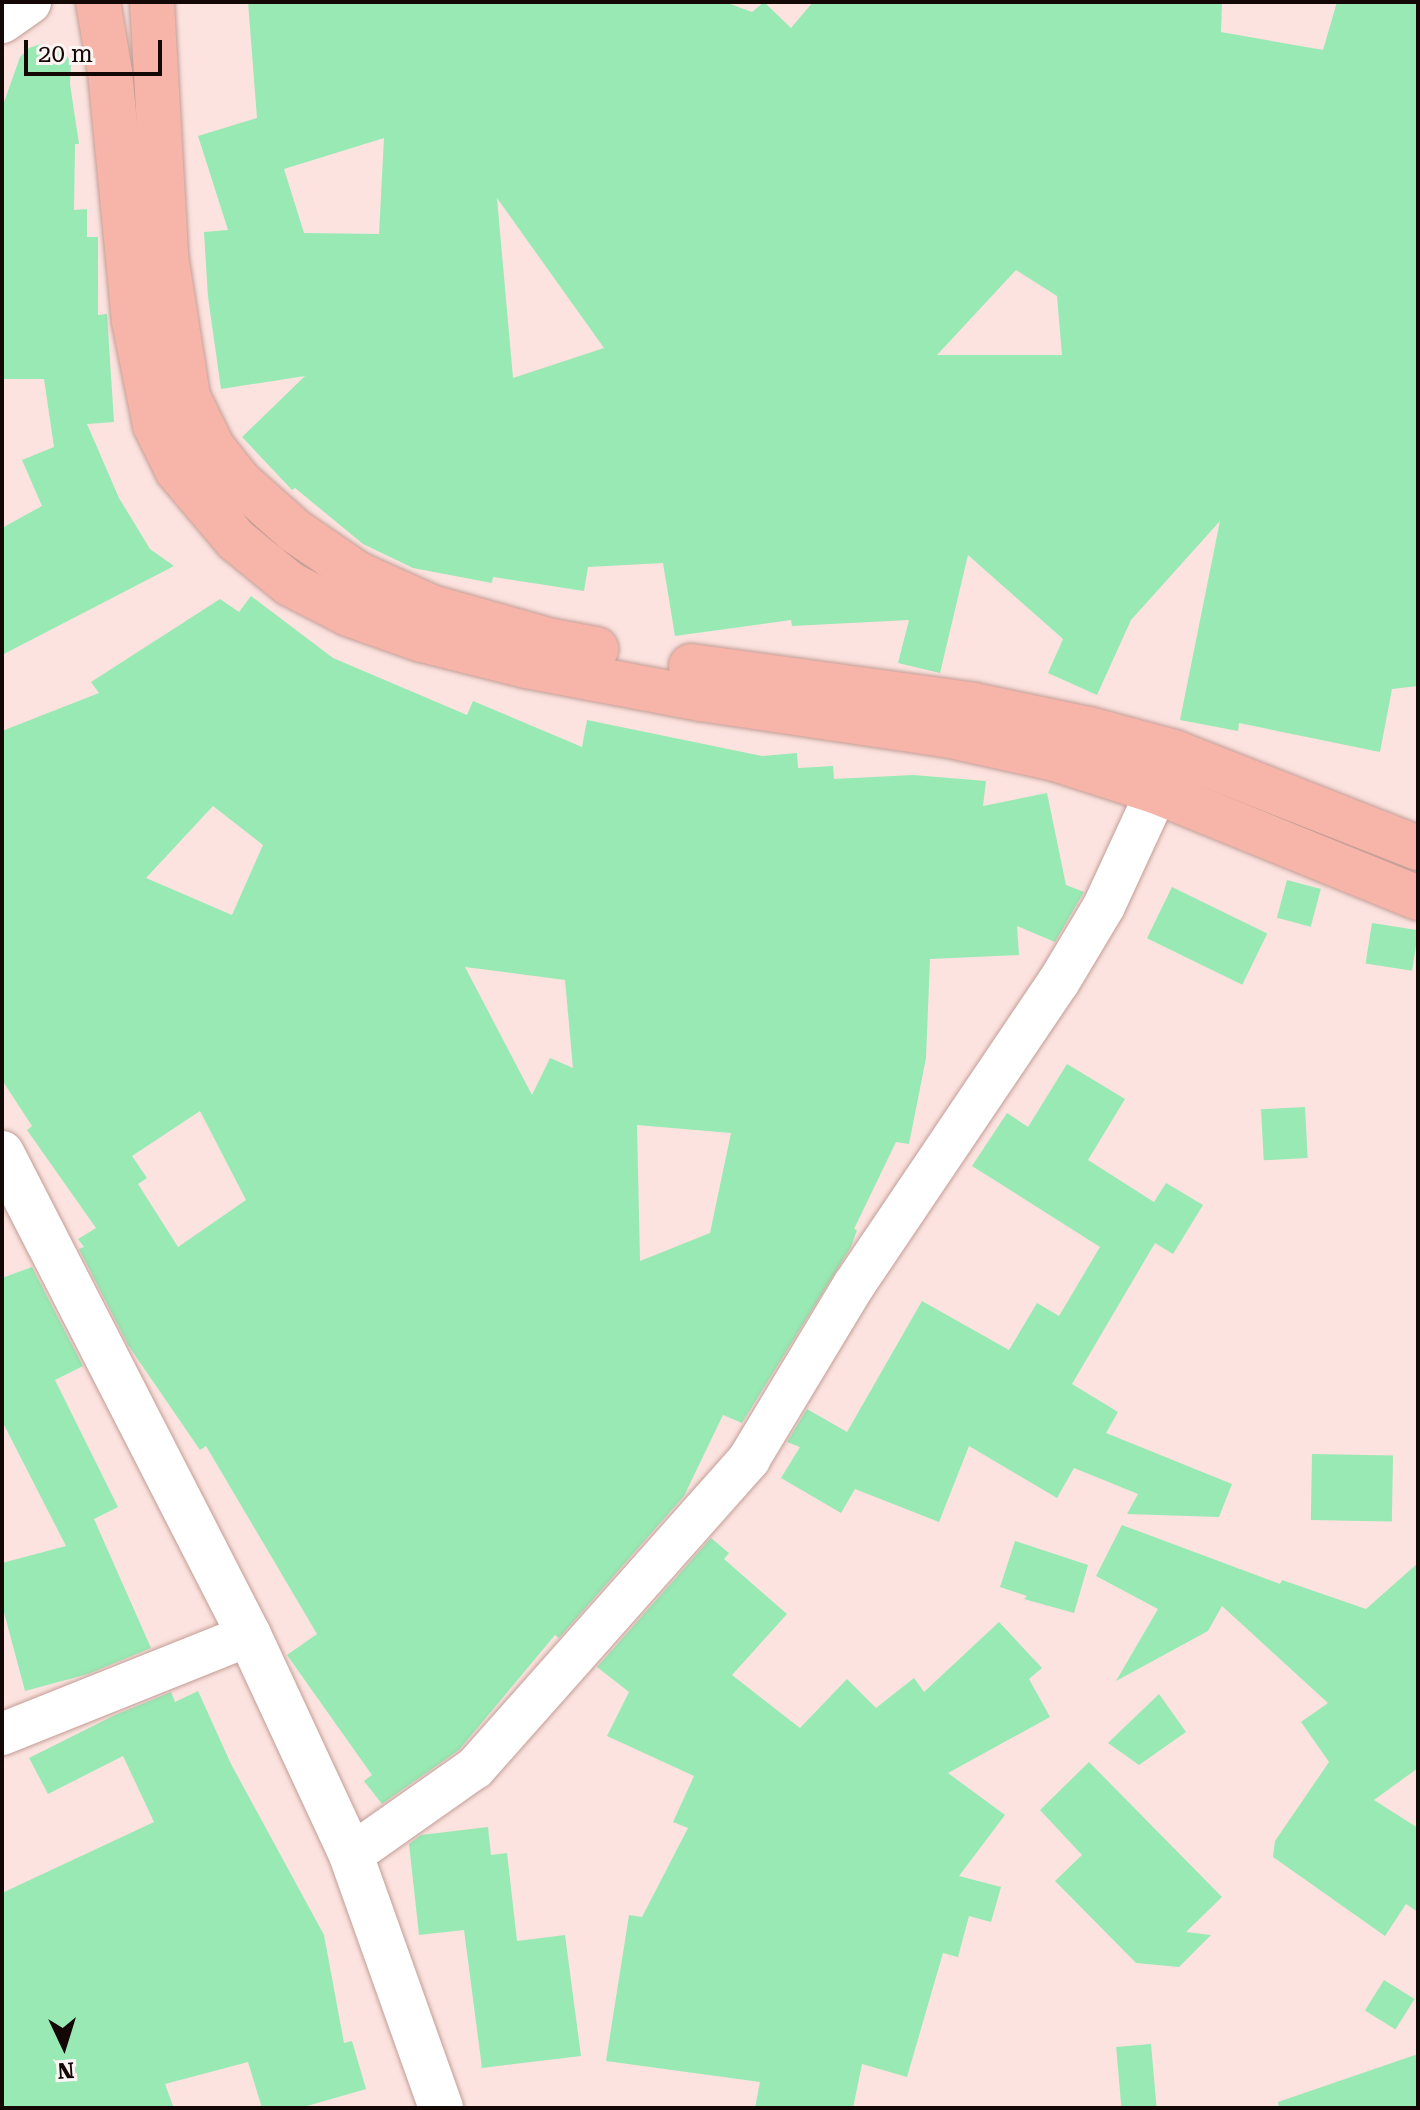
<!DOCTYPE html>
<style>
body{margin:0}
#map{position:relative;width:1420px;height:2110px;overflow:hidden;background:#fce3df;font-family:"Roboto Serif",serif}
div>[style]{position:absolute}
.building>*{inset:0;background:#98e9b4;transform-origin:0 0}
.roads{filter:drop-shadow(0 0 2px #c39d96) drop-shadow(0 0 2px #c39d96)}
.minor>*{height:42px;margin:-21px;padding:0 21px;transform-origin:21px;border-radius:21px;background:#fff}
.tertiary>*{height:44px;margin:-22px;padding:0 22px;transform-origin:22px;border-radius:22px;background:#fff}
.primary>*{height:44px;margin:-22px;padding:0 22px;transform-origin:22px;border-radius:22px;background:#f7b4a9}
span{translate:-50% -50%;white-space:nowrap;text-align:center;line-height:1.15;-webkit-text-stroke:6px #fdf5f3;paint-order:stroke}
.frame{position:absolute;inset:0;border:4px solid #140806;pointer-events:none}
.north{position:absolute;left:24px;top:2006px;width:80px;height:80px;-webkit-text-stroke:6px #fdf5f3;paint-order:stroke;rotate:176deg;font-size:22px;font-weight:700;line-height:32px;text-align:center;color:#140806}
.north::after{content:'';display:block;margin:auto;width:28px;height:36px;background:#140806;clip-path:polygon(50% 0,100% 100%,50% 72%,0 100%)}
.scale{position:absolute;left:24px;top:40px;width:138px;height:36px;box-sizing:border-box;border:4px solid #140806;border-top:0;padding-left:10px;font-size:24px;line-height:28px;white-space:nowrap;color:#140806;-webkit-text-stroke:6px #fdf5f3;paint-order:stroke}
</style>
<div id="map">
<div class="building">
<div style="clip-path:polygon(evenodd,248px 2px,725px 2px,752px 12px,764px 2px,791px 28px,813px 2px,1222px 2px,1221px 32px,1323px 50px,1337px 2px,1418px 2px,1418px 686px,1392px 689px,1380px 752px,1239px 723px,1238px 731px,1180px 720px,1220px 521px,1131px 620px,1097px 695px,1048px 673px,1063px 639px,968px 555px,940px 673px,898px 663px,909px 620px,792px 626px,791px 620px,675px 636px,663px 563px,588px 567px,584px 591px,493px 577px,492px 583px,413px 568px,363px 544px,295px 488px,292px 490px,242px 437px,305px 376px,221px 389px,208px 297px,204px 232px,228px 230px,198px 136px,257px 118px,248px 2px,384px 138px,379px 234px,304px 233px,284px 169px,384px 138px,248px 2px,497px 198px,604px 348px,513px 378px,497px 198px,248px 2px,1016px 270px,1057px 296px,1062px 355px,937px 355px,1016px 270px)"></div>
<div style="clip-path:polygon(41px 44px,65px 52px,71px 63px,70px 84px,79px 144px,75px 144px,74px 210px,87px 209px,87px 237px,98px 237px,98px 315px,107px 314px,114px 422px,87px 424px,119px 498px,150px 549px,174px 566px,2px 655px,2px 528px,42px 506px,22px 460px,54px 447px,44px 379px,2px 379px,2px 108px,20px 57px,29px 48px)"></div>
<div style="clip-path:polygon(evenodd,251px 596px,333px 658px,467px 715px,473px 701px,582px 747px,587px 720px,762px 756px,797px 753px,798px 768px,833px 766px,834px 779px,913px 775px,986px 781px,983px 806px,1047px 793px,1066px 885px,1084px 892px,1055px 942px,1017px 926px,1019px 955px,930px 959px,926px 1058px,909px 1144px,896px 1142px,854px 1229px,857px 1230px,851px 1247px,742px 1423px,723px 1415px,684px 1496px,559px 1638px,555px 1635px,459px 1750px,382px 1804px,364px 1781px,372px 1775px,287px 1655px,317px 1634px,206px 1446px,200px 1450px,128px 1345px,79px 1249px,84px 1247px,78px 1239px,96px 1228px,27px 1130px,32px 1126px,2px 1080px,2px 731px,99px 693px,91px 682px,220px 599px,239px 612px,251px 596px,213px 806px,263px 845px,232px 915px,146px 878px,213px 806px,251px 596px,465px 967px,565px 980px,573px 1068px,550px 1058px,532px 1095px,465px 967px,251px 596px,200px 1111px,246px 1200px,178px 1247px,138px 1184px,147px 1178px,132px 1156px,200px 1111px,251px 596px,637px 1125px,731px 1133px,710px 1233px,640px 1261px,637px 1125px)"></div>
<div style="left:1287px;top:880px;width:35px;height:39px;rotate:15deg"></div>
<div style="left:1172px;top:887px;width:106px;height:57px;rotate:26deg"></div>
<div style="left:1372px;top:923px;width:47px;height:41px;rotate:9deg"></div>
<div style="clip-path:polygon(1067px 1064px,1125px 1099px,1088px 1160px,1154px 1202px,1166px 1183px,1203px 1205px,1173px 1254px,1155px 1243px,1072px 1384px,1118px 1412px,1106px 1433px,1232px 1484px,1219px 1517px,1127px 1514px,1138px 1494px,1074px 1468px,1057px 1498px,969px 1446px,939px 1522px,855px 1489px,841px 1513px,781px 1478px,800px 1447px,787px 1442px,807px 1409px,847px 1432px,922px 1301px,1009px 1350px,1037px 1303px,1059px 1316px,1100px 1247px,972px 1166px,1007px 1113px,1028px 1127px)"></div>
<div style="left:1305px;top:1107px;width:51px;height:44px;rotate:87deg"></div>
<div style="clip-path:polygon(32px 1267px,83px 1366px,55px 1380px,118px 1507px,94px 1519px,151px 1648px,88px 1674px,25px 1691px,2px 1605px,2px 1563px,66px 1546px,2px 1421px,2px 1278px)"></div>
<div style="left:1312px;top:1454px;width:81px;height:66px;rotate:1deg"></div>
<div style="clip-path:polygon(1122px 1525px,1280px 1584px,1282px 1580px,1366px 1609px,1418px 1563px,1418px 1768px,1374px 1800px,1418px 1828px,1418px 1912px,1406px 1904px,1385px 1936px,1273px 1857px,1275px 1841px,1329px 1762px,1301px 1722px,1328px 1703px,1222px 1606px,1208px 1631px,1116px 1681px,1158px 1609px,1096px 1576px)"></div>
<div style="clip-path:polygon(711px 1538px,729px 1553px,724px 1559px,787px 1614px,732px 1675px,800px 1728px,847px 1679px,876px 1708px,914px 1678px,924px 1692px,999px 1622px,1042px 1668px,1029px 1679px,1050px 1717px,948px 1773px,1005px 1815px,959px 1876px,1001px 1887px,991px 1922px,969px 1916px,958px 1957px,943px 1953px,907px 2077px,862px 2064px,853px 2108px,755px 2108px,760px 2082px,606px 2061px,629px 1915px,642px 1917px,688px 1828px,673px 1822px,694px 1776px,607px 1736px,629px 1692px,597px 1667px)"></div>
<div style="clip-path:polygon(1015px 1541px,1088px 1565px,1074px 1613px,1024px 1599px,1027px 1596px,1000px 1587px)"></div>
<div style="clip-path:polygon(198px 1691px,231px 1764px,324px 1935px,344px 2043px,352px 2041px,366px 2089px,300px 2108px,262px 2108px,248px 2062px,165px 2084px,173px 2106px,2px 2107px,2px 1893px,154px 1822px,123px 1756px,48px 1794px,29px 1758px,115px 1715px,171px 1692px,175px 1702px)"></div>
<div style="clip-path:polygon(1159px 1694px,1186px 1732px,1139px 1765px,1108px 1743px)"></div>
<div style="clip-path:polygon(1089px 1762px,1222px 1897px,1186px 1932px,1211px 1935px,1179px 1967px,1136px 1963px,1055px 1881px,1082px 1855px,1040px 1810px)"></div>
<div style="clip-path:polygon(488px 1827px,491px 1855px,507px 1853px,517px 1941px,565px 1935px,581px 2056px,482px 2068px,464px 1930px,419px 1935px,409px 1844px,421px 1835px)"></div>
<div style="left:1384px;top:1980px;width:36px;height:36px;rotate:32deg"></div>
<div style="left:1151px;top:2044px;width:64px;height:35px;rotate:85deg"></div>
<div style="clip-path:polygon(1418px 2054px,1418px 2108px,1279px 2108px,1278px 2102px)"></div>
</div>
<div class="roads">
<div class="minor">
<div style="left:2px;top:1734px;width:266px;rotate:-21.8deg"></div>
<div style="left:351px;top:1855px;width:151px;rotate:-35.1deg"></div>
<div style="left:475px;top:1768px;width:413px;rotate:-48.4deg"></div>
<div style="left:749px;top:1459px;width:203px;rotate:-58.9deg"></div>
<div style="left:854px;top:1285px;width:364px;rotate:-56deg"></div>
<div style="left:1058px;top:983px;width:90px;rotate:-59.1deg"></div>
<div style="left:1104px;top:906px;width:160px;rotate:-65.2deg"></div>
</div>
<div class="tertiary">
<div style="left:2px;top:21px;width:33px;rotate:-35deg"></div>
<div style="left:2px;top:1153px;width:542px;rotate:62.87deg"></div>
<div style="left:249px;top:1635px;width:242px;rotate:65.1deg"></div>
<div style="left:351px;top:1855px;width:269px;rotate:70.4deg"></div>
</div>
<div class="primary">
<div style="left:98px;top:2px;width:71px;rotate:80.3deg"></div>
<div style="left:110px;top:72px;width:250px;rotate:84.5deg"></div>
<div style="left:134px;top:321px;width:106px;rotate:78.6deg"></div>
<div style="left:155px;top:425px;width:50px;rotate:63.9deg"></div>
<div style="left:177px;top:470px;width:92px;rotate:49.9deg"></div>
<div style="left:236px;top:540px;width:70px;rotate:39.2deg"></div>
<div style="left:290px;top:584px;width:65px;rotate:27.3deg"></div>
<div style="left:348px;top:614px;width:78px;rotate:19.4deg"></div>
<div style="left:422px;top:640px;width:107px;rotate:14deg"></div>
<div style="left:526px;top:666px;width:178px;rotate:10.7deg"></div>
<div style="left:701px;top:699px;width:248px;rotate:8.4deg"></div>
<div style="left:946px;top:735px;width:112px;rotate:12.4deg"></div>
<div style="left:1055px;top:759px;width:107px;rotate:17.9deg"></div>
<div style="left:1157px;top:792px;width:282px;rotate:22.1deg"></div>
<div style="left:152px;top:2px;width:254px;rotate:86.8deg"></div>
<div style="left:166px;top:256px;width:143px;rotate:81.1deg"></div>
<div style="left:188px;top:397px;width:57px;rotate:63.9deg"></div>
<div style="left:213px;top:448px;width:43px;rotate:51.5deg"></div>
<div style="left:240px;top:482px;width:74px;rotate:41.7deg"></div>
<div style="left:295px;top:531px;width:76px;rotate:34.3deg"></div>
<div style="left:358px;top:574px;width:80px;rotate:24.3deg"></div>
<div style="left:431px;top:607px;width:126px;rotate:15.7deg"></div>
<div style="left:552px;top:641px;width:45px;rotate:10.3deg"></div>
<div style="left:691px;top:666px;width:286px;rotate:7.8deg"></div>
<div style="left:974px;top:705px;width:117px;rotate:11.8deg"></div>
<div style="left:1089px;top:729px;width:88px;rotate:15.1deg"></div>
<div style="left:1174px;top:752px;width:262px;rotate:21.5deg"></div>
</div>
</div>
<div class="frame"></div>
<div class="north">N</div>
<div class="scale">20 m</div>
</div>
